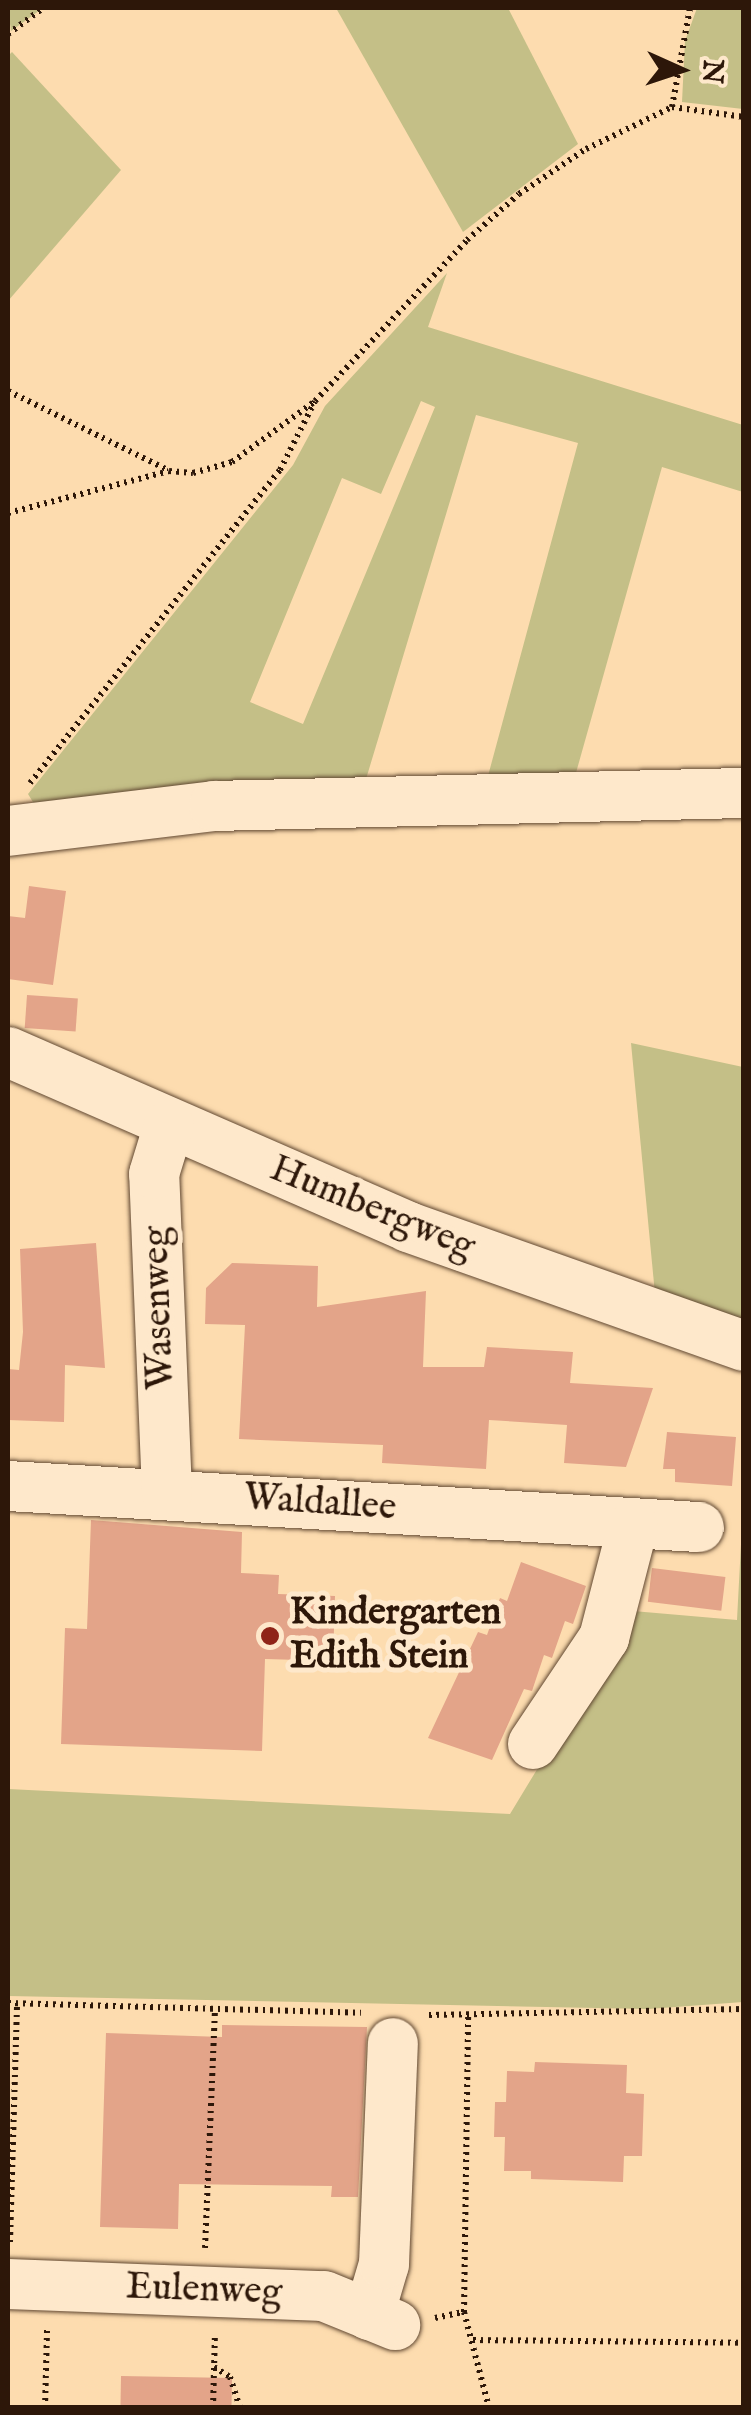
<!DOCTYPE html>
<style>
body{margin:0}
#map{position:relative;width:751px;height:2415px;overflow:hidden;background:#fddcaf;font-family:"IM FELL English",serif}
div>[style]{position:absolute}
.green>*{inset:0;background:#c4bf87}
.building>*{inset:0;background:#e3a489;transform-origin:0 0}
.path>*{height:6px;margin-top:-3px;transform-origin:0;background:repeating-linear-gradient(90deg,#2d1709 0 2.5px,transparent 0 7.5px)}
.roads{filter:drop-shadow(0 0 2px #614832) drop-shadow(0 0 2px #614832)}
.minor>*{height:50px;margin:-25px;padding:0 25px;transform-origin:25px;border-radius:25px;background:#fee8cb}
.dots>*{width:28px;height:28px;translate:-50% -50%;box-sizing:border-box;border:5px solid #fee8cb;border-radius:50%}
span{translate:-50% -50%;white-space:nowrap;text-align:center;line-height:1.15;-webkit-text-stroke:10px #fee8cb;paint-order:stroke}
.street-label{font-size:38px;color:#2d1709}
.poi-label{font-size:38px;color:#2d1709;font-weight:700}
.left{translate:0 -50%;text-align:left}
.frame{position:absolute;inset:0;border:10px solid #2d1709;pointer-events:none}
.north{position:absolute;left:631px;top:20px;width:100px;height:100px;-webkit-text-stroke:8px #fee8cb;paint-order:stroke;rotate:93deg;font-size:28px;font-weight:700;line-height:40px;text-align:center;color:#2d1709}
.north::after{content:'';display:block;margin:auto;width:35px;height:45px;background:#2d1709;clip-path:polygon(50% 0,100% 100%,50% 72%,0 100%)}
</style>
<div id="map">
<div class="green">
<div style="clip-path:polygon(8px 8px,43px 8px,11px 31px)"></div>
<div style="clip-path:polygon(336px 8px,508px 8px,578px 144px,463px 232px)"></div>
<div style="clip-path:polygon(697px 8px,743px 8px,743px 109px,682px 102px,685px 41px)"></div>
<div style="clip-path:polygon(12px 52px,121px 170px,8px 301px,8px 56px)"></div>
<div style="clip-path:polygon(evenodd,447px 273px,428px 327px,743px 425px,743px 492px,662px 467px,572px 787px,485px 787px,578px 443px,476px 415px,363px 789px,39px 812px,28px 794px,293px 465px,325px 406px,447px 273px,421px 401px,435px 407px,303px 724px,250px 702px,342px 478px,381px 494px,421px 401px)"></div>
<div style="clip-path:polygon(631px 1043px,743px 1067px,743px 1321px,655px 1294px)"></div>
<div style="clip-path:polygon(743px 1506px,743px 2002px,648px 2009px,8px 1996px,8px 1789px,510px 1814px,633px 1611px,737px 1620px)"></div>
</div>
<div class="building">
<div style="clip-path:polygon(29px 886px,66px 891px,53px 985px,8px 979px,8px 916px,25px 918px)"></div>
<div style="left:27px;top:995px;width:51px;height:33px;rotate:4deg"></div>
<div style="clip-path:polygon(96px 1243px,105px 1368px,65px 1365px,64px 1422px,8px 1420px,8px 1369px,19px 1370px,23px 1332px,20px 1249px)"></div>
<div style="clip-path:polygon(232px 1263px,318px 1266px,317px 1307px,426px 1291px,423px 1367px,484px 1367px,487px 1347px,573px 1352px,570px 1383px,653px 1388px,626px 1467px,564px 1463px,567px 1425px,489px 1420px,486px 1469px,382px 1463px,383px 1445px,239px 1439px,245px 1325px,205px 1324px,206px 1288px)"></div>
<div style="clip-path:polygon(667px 1432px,736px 1437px,732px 1486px,675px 1482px,675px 1469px,663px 1469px)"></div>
<div style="clip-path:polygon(91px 1520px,242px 1532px,241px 1573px,279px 1575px,278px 1594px,335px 1596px,333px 1661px,265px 1659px,262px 1751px,61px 1744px,65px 1628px,87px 1629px)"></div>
<div style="clip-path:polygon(521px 1562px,586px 1586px,573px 1624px,565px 1621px,552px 1658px,544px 1655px,532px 1691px,524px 1689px,492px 1760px,428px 1738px,478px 1632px,487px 1635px,500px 1598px,507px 1601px)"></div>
<div style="left:652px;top:1568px;width:74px;height:34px;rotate:7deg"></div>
<div style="clip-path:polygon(222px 2025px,367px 2027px,358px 2197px,331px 2197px,332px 2186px,179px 2184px,178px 2229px,100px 2227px,106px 2033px,222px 2037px)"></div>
<div style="clip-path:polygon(535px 2062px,627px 2065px,626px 2093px,644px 2094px,642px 2156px,624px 2156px,623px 2182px,531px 2179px,531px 2171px,504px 2171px,505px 2137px,494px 2137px,495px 2102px,506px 2102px,507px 2071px,534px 2072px)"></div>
<div style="left:121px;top:2376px;width:111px;height:32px;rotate:1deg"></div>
</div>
<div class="path">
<div style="left:8px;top:34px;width:44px;rotate:-36.6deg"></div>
<div style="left:672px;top:107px;width:101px;rotate:-79.7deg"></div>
<div style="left:8px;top:391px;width:178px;rotate:26.3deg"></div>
<div style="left:8px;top:513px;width:166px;rotate:-14.6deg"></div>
<div style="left:169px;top:471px;width:24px;rotate:5deg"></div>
<div style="left:193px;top:473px;width:41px;rotate:-15.8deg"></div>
<div style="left:232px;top:462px;width:102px;rotate:-36.2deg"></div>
<div style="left:30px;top:783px;width:401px;rotate:-51.4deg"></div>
<div style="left:280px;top:470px;width:77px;rotate:-63.1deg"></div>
<div style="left:315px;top:401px;width:221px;rotate:-46.6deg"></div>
<div style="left:467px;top:240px;width:69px;rotate:-41.5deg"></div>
<div style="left:519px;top:194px;width:81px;rotate:-33.9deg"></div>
<div style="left:586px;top:149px;width:96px;rotate:-26deg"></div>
<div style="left:672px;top:107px;width:73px;rotate:7.9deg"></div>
<div style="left:8px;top:2003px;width:353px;rotate:1.6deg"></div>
<div style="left:429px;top:2015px;width:315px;rotate:-1.1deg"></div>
<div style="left:10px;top:2242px;width:239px;rotate:-88.3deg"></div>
<div style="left:205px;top:2248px;width:237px;rotate:-87.6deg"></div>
<div style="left:464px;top:2312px;width:99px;rotate:75.4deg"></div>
<div style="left:435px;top:2318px;width:30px;rotate:-12deg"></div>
<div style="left:464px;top:2312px;width:297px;rotate:-89.2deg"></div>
<div style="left:473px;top:2340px;width:271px;rotate:0.6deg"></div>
<div style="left:214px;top:2367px;width:19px;rotate:32deg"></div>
<div style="left:230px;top:2377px;width:33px;rotate:72deg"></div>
<div style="left:45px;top:2408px;width:79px;rotate:-88.5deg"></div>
<div style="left:213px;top:2408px;width:74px;rotate:-88.5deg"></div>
</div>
<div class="roads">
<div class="minor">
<div style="left:8px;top:831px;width:208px;rotate:-6.9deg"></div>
<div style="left:214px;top:806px;width:530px;rotate:-1.41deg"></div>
<div style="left:8px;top:1052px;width:437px;rotate:23.6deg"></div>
<div style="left:408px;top:1227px;width:356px;rotate:19.5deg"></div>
<div style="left:8px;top:1486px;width:692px;rotate:3.4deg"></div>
<div style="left:167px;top:1493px;width:319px;rotate:-92.3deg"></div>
<div style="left:154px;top:1174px;width:51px;rotate:-73deg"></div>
<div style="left:533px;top:1744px;width:128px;rotate:-56.2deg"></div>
<div style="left:604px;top:1638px;width:116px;rotate:-75.5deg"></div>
<div style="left:8px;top:2284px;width:316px;rotate:2.2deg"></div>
<div style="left:324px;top:2296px;width:77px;rotate:22.2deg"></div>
<div style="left:369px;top:2315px;width:53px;rotate:-73.6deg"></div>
<div style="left:384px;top:2264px;width:221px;rotate:-87.7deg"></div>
</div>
</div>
<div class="dots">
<div style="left:270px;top:1636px;background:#8f2418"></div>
</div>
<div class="street-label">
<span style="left:372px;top:1209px;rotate:22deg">Humbergweg</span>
<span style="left:160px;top:1308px;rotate:-92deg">Wasenweg</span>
<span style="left:320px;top:1504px;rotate:4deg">Waldallee</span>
<span style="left:204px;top:2291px;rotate:2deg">Eulenweg</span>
</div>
<div class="poi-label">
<span class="left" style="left:290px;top:1636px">Kindergarten<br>Edith Stein</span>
</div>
<div class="frame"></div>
<div class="north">N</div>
</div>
